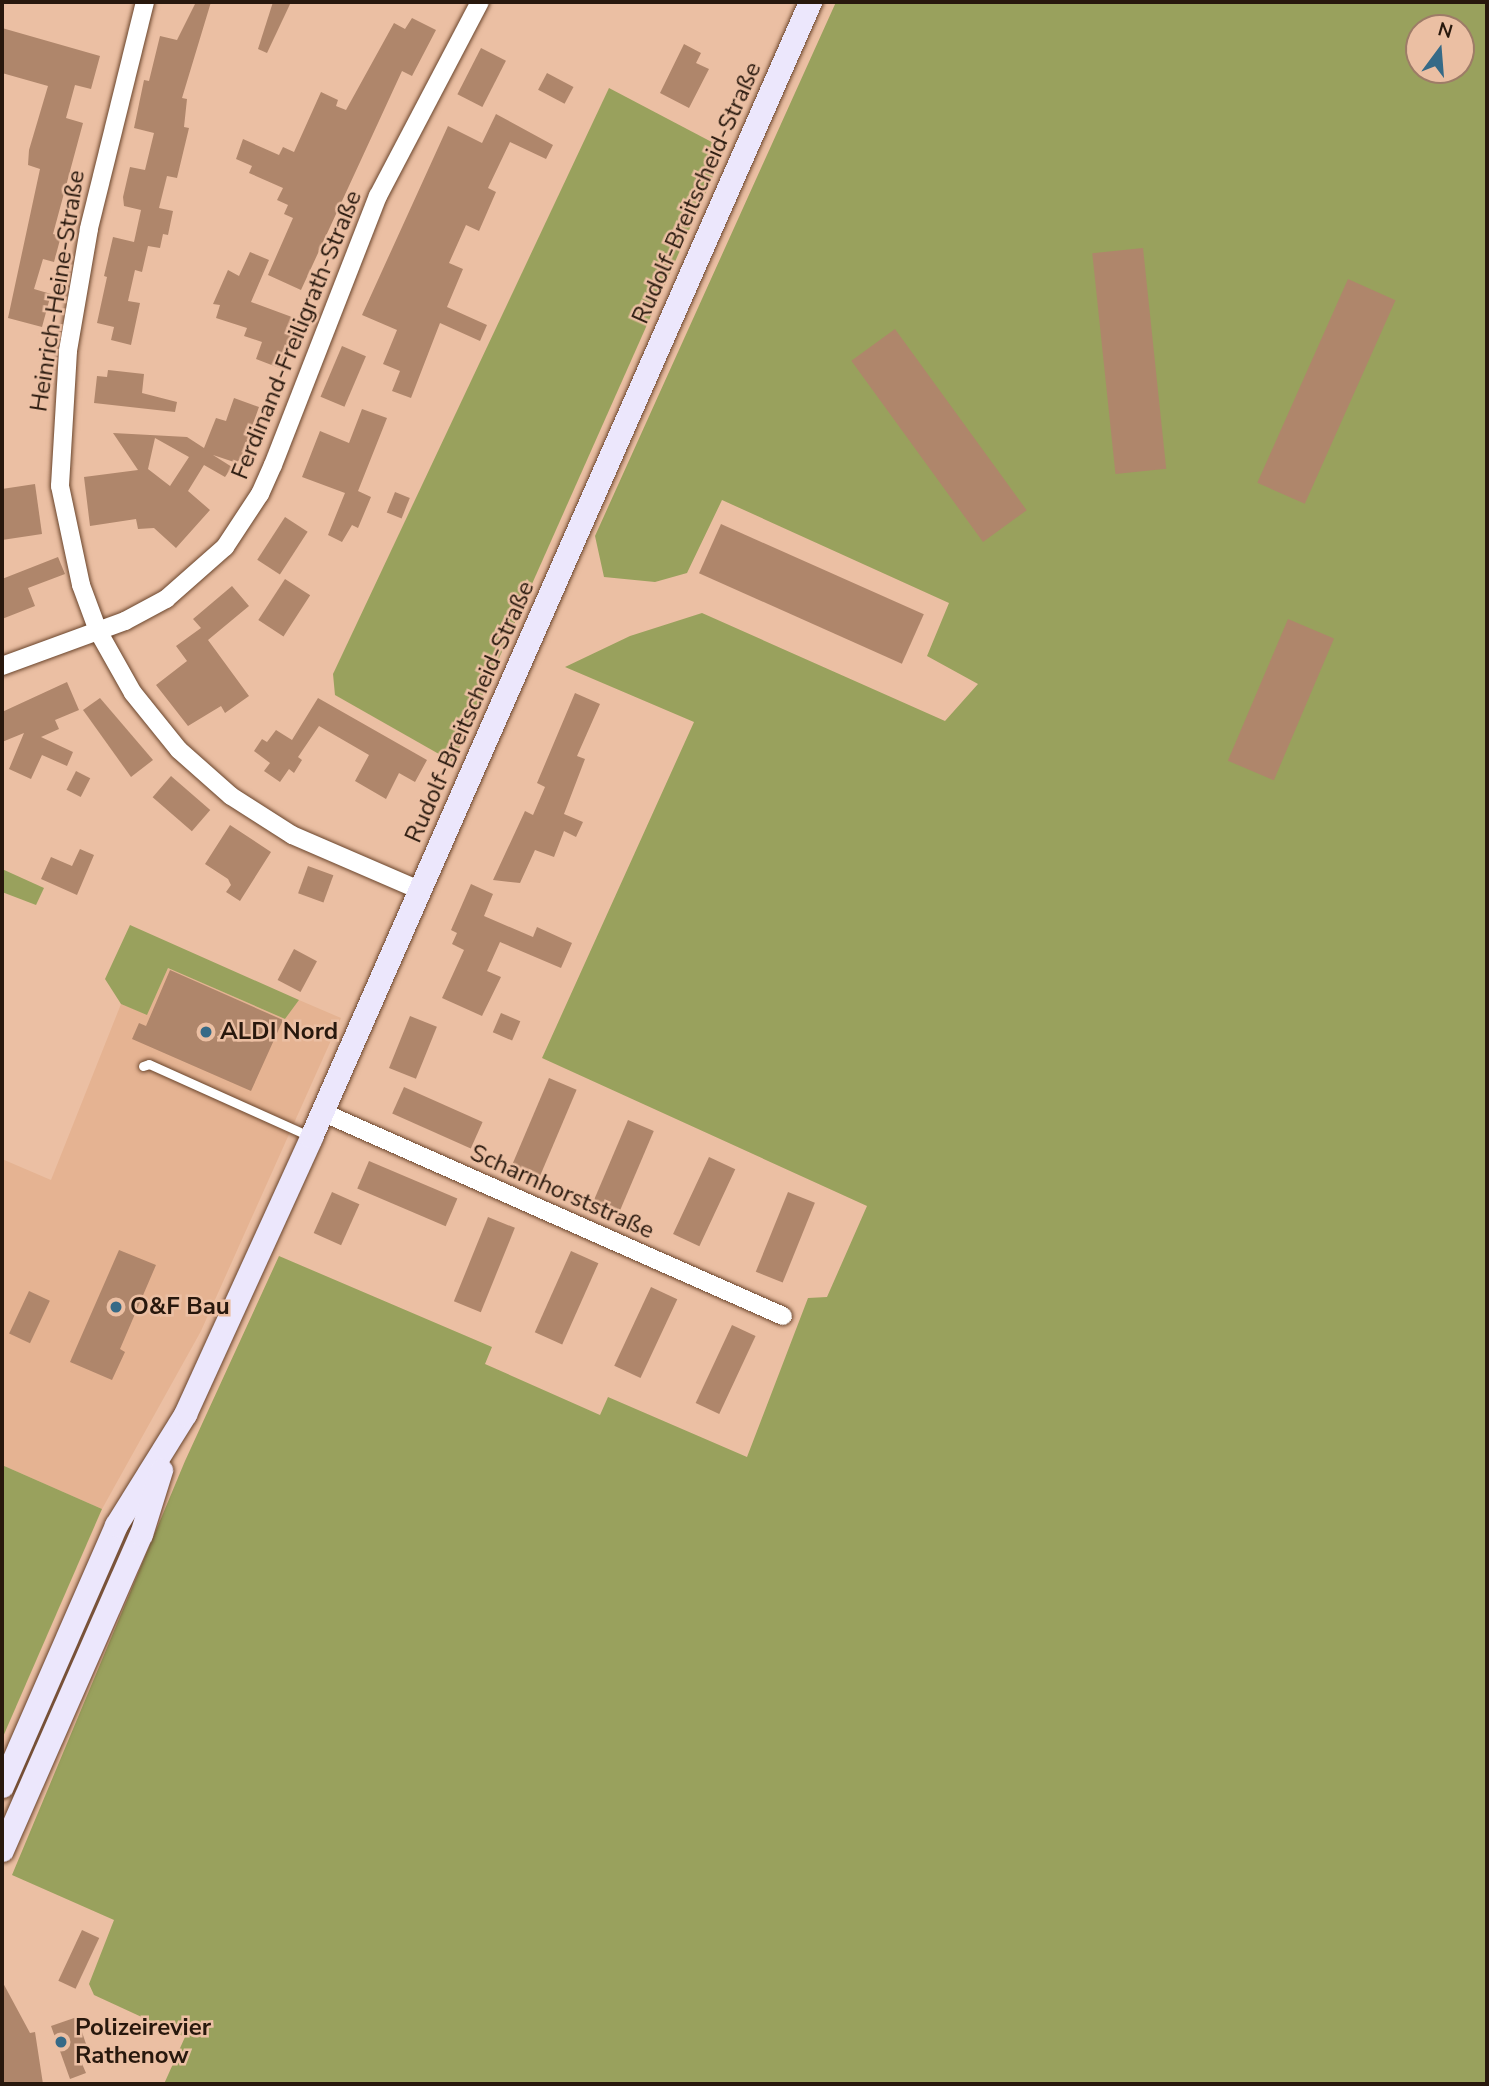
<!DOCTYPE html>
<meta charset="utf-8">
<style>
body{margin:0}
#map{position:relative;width:1489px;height:2086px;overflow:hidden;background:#ebbfa3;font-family:"Nunito Sans",sans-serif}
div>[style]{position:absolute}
.built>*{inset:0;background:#e5b392}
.green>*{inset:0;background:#99a15d}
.building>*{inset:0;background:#af866b;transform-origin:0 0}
.roads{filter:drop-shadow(0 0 2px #69442b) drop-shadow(0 0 2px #69442b)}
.lane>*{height:9px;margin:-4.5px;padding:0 4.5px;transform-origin:4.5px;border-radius:4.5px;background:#fff}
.street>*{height:18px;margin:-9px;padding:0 9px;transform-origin:9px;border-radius:9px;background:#fff}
.secondary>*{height:23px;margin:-11.5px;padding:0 11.5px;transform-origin:11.5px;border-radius:11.5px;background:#ece7fc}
.dots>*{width:19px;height:19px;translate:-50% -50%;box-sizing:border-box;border:4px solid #ebbfa3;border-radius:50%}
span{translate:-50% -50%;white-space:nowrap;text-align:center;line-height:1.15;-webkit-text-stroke:5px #ebbfa3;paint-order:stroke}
.street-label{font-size:24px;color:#28180d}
.poi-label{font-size:24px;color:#28180d;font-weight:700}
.left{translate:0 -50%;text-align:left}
.frame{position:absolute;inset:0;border:4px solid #28180d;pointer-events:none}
.north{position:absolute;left:1405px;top:14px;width:70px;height:70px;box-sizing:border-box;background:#ebbfa3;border:2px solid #9d7c67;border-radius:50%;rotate:16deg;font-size:19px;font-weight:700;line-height:28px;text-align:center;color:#28180d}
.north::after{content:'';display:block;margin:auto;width:24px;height:32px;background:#366a87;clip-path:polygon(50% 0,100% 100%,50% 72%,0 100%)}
</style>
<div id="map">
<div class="built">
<div style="clip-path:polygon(168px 968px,285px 1019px,299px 1000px,341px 1018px,201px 1331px,102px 1509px,2px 1465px,2px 1159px,51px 1180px,121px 1004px,147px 1014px)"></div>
</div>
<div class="green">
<div style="clip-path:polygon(evenodd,836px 2px,1487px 2px,1487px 2084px,164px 2084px,185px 2037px,94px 1995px,89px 1984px,114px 1920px,12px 1875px,185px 1461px,279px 1256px,492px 1347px,485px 1364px,600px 1415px,608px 1397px,747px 1457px,808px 1298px,827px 1297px,867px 1206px,542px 1058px,694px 722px,565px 667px,630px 636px,702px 613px,945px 721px,978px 684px,927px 656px,949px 603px,722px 500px,687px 573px,655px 582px,604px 577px,595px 536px,836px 2px,1419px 28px,1461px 28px,1461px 70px,1419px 70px,1419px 28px)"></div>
<div style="clip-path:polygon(609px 88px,725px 149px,453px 762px,335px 695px,333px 674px)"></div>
<div style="clip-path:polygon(2px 869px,44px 888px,36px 905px,2px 892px)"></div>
<div style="clip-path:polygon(130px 925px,299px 1000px,285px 1019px,168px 968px,147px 1015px,121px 1004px,105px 979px)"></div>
<div style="clip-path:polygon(2px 1465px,102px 1509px,2px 1739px)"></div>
</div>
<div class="building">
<div style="clip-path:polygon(196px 2px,211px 2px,182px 98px,187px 99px,184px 127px,189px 128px,177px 178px,167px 176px,159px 208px,173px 211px,168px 235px,163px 234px,160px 248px,148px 246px,142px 272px,135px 270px,128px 301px,140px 303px,131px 345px,111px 340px,114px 327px,97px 323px,107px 277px,104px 276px,113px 237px,134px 242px,141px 210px,124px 206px,123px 197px,130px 167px,145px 170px,154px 133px,134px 128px,144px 80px,149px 81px,160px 36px,177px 40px)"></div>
<div style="clip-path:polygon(273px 2px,291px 2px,267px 53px,258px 49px)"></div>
<div style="clip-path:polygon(412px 18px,436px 30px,412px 76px,402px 71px,301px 290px,268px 275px,293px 218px,284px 214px,288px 205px,277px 200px,283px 188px,249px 173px,252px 166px,236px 159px,243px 139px,279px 155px,283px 147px,294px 152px,321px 92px,338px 100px,336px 106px,346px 110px,394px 23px,405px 29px)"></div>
<div style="clip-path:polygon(2px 28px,100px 56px,91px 89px,75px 85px,66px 118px,83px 123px,53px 234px,61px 236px,54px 262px,43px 259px,34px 289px,51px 294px,42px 327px,8px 318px,40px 169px,28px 165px,29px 150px,48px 86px,2px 73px)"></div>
<div style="clip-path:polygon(684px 44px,701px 53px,696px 63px,709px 69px,689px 108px,660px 93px)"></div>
<div style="left:481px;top:48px;width:28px;height:52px;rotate:27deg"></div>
<div style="left:547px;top:73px;width:30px;height:19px;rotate:28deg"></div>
<div style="clip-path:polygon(496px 114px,553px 145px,546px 159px,510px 142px,488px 188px,496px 192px,479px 231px,466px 225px,449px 263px,463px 269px,447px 307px,487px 325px,480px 341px,440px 323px,411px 398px,392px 391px,400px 371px,383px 364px,397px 330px,362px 315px,448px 126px,482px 143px)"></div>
<div style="left:1143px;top:248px;width:222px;height:51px;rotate:84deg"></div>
<div style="clip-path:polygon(250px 252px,269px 260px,251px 302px,300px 320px,282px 369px,256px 359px,262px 342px,244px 336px,247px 328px,216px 318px,220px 305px,213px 304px,228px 270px,239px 276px)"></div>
<div style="left:1348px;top:279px;width:52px;height:223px;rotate:24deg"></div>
<div style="left:895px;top:329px;width:224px;height:54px;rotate:54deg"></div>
<div style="left:342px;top:346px;width:26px;height:55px;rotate:23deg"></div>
<div style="clip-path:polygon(108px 370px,144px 374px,142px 393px,177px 402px,175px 412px,94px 403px,97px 376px,107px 377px)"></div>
<div style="clip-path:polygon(evenodd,234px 398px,259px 407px,242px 455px,237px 463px,213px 455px,232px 467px,225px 477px,204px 465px,188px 491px,210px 510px,176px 548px,154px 528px,138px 529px,136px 519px,90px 526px,84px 477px,138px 470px,113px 433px,187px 437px,204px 448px,216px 418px,226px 421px,234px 398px,155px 438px,189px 457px,170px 486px,148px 469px,155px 438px)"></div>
<div style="clip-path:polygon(362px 409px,387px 418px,358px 491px,371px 497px,358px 528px,352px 525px,342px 542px,328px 535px,345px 493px,302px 477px,320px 431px,349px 443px)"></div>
<div style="clip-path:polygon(35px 484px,42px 534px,2px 540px,2px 489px)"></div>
<div style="left:395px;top:492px;width:16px;height:22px;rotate:22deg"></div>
<div style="left:285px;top:517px;width:27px;height:51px;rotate:33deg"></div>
<div style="left:721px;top:524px;width:222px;height:54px;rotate:24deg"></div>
<div style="clip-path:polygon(58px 557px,65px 574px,28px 588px,35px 606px,2px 619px,2px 579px)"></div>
<div style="left:285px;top:579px;width:30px;height:49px;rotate:33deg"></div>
<div style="clip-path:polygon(232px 586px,249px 606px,208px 640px,249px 696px,225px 713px,221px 706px,188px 726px,156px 685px,187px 661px,176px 646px,201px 628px,193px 619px)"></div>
<div style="left:1288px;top:619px;width:50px;height:154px;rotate:23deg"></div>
<div style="clip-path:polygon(67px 682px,79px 710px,55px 720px,59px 729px,41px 737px,73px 752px,67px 766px,42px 755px,31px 779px,9px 769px,24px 733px,2px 742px,2px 712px)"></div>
<div style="clip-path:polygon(575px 693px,600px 704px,577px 756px,585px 759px,564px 814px,583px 822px,576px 837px,564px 831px,554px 857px,535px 850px,520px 883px,493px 880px,525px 811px,533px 815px,545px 787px,537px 783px)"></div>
<div style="clip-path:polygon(100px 698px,153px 760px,131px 777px,83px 710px)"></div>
<div style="clip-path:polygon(318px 698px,427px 760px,415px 782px,399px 773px,386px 799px,355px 781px,369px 755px,319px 726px,298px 757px,302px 760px,294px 773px,289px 769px,280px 782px,264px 771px,270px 763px,254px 751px,262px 739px,267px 742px,276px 730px,292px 740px)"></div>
<div style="left:76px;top:771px;width:16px;height:21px;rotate:27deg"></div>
<div style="left:171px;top:776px;width:52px;height:28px;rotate:41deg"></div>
<div style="clip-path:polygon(230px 825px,271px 852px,240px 901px,226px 892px,231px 885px,228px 879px,205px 864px)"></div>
<div style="clip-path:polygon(80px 849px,94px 855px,77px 895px,41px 879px,51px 857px,72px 866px)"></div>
<div style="left:308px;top:866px;width:27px;height:29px;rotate:20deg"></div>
<div style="clip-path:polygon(471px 884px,493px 894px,484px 916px,533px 937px,537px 927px,572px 943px,561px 968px,500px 942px,487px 971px,501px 977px,482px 1016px,442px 998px,464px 950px,452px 944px,457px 933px,451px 930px)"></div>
<div style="left:294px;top:949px;width:26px;height:35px;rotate:28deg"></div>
<div style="clip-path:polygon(170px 970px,283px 1020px,251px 1091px,132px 1039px,139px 1023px,146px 1026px)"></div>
<div style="left:501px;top:1013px;width:21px;height:21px;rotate:23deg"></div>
<div style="left:410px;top:1016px;width:29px;height:56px;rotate:22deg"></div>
<div style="left:549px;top:1078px;width:30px;height:94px;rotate:23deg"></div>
<div style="left:404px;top:1087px;width:86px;height:29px;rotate:24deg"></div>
<div style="left:628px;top:1120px;width:28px;height:90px;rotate:23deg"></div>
<div style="left:709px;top:1157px;width:29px;height:85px;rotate:25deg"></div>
<div style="left:369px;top:1161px;width:96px;height:30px;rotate:23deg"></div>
<div style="left:332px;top:1192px;width:30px;height:45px;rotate:24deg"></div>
<div style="left:788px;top:1192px;width:29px;height:86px;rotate:22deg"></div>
<div style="left:488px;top:1217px;width:29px;height:91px;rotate:22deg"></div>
<div style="clip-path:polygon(119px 1250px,156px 1265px,120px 1349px,125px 1352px,112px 1380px,70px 1362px)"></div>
<div style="left:571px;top:1251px;width:30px;height:89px;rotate:24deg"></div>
<div style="left:651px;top:1287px;width:29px;height:87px;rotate:25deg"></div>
<div style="left:29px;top:1291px;width:23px;height:47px;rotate:25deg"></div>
<div style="left:732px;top:1325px;width:26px;height:86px;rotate:25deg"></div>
<div style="left:82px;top:1930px;width:19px;height:56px;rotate:25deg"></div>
<div style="clip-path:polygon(2px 1981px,30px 2033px,35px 2032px,43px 2084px,4px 2084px)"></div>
<div style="clip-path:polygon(77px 2017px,90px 2056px,80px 2059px,86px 2073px,70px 2079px,51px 2026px)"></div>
</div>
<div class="roads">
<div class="lane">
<div style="left:143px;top:1066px;width:6px;rotate:-18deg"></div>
<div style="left:149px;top:1064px;width:175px;rotate:24.2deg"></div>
</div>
<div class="street">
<div style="left:145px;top:2px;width:234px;rotate:103.9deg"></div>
<div style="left:89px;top:229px;width:124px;rotate:99.8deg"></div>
<div style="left:68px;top:351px;width:135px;rotate:93.4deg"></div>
<div style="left:60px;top:486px;width:101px;rotate:78deg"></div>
<div style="left:81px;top:585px;width:49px;rotate:69.7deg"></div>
<div style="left:98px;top:631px;width:71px;rotate:60.6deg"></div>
<div style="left:133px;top:693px;width:73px;rotate:51.1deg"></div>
<div style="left:179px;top:750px;width:69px;rotate:41.5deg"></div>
<div style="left:231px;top:796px;width:72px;rotate:32.6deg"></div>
<div style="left:292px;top:835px;width:138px;rotate:23.4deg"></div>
<div style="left:2px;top:666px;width:131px;rotate:-20.1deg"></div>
<div style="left:125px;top:621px;width:47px;rotate:-28.2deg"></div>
<div style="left:166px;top:599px;width:79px;rotate:-41.4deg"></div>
<div style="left:225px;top:547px;width:64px;rotate:-56.6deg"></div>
<div style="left:260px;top:494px;width:32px;rotate:-66deg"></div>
<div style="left:273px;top:465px;width:289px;rotate:-68.7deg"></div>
<div style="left:378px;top:196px;width:219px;rotate:-62.3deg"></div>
<div style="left:322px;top:1112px;width:504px;rotate:23.87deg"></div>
</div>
<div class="secondary">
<div style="left:2px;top:1786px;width:285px;rotate:-66.4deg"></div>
<div style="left:116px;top:1525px;width:131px;rotate:-58.1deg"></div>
<div style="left:185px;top:1414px;width:304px;rotate:-65.5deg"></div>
<div style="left:311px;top:1137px;width:1240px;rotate:-66.27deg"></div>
<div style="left:2px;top:1850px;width:345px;rotate:-66.3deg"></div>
<div style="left:141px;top:1534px;width:67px;rotate:-72.6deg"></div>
</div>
</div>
<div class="dots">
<div style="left:206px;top:1032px;background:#366a87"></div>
<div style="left:116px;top:1307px;background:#366a87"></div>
<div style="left:61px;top:2042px;background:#366a87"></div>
</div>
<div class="street-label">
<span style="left:697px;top:193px;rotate:-66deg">Rudolf-Breitscheid-Straße</span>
<span style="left:58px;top:291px;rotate:-81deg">Heinrich-Heine-Straße</span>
<span style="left:297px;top:335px;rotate:-68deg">Ferdinand-Freiligrath-Straße</span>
<span style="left:470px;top:712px;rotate:-66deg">Rudolf-Breitscheid-Straße</span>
<span style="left:562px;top:1192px;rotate:24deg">Scharnhorststraße</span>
</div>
<div class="poi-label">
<span class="left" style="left:220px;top:1032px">ALDI Nord</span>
<span class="left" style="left:130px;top:1307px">O&amp;F Bau</span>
<span class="left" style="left:75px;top:2042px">Polizeirevier<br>Rathenow</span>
</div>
<div class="frame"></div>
<div class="north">N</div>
</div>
